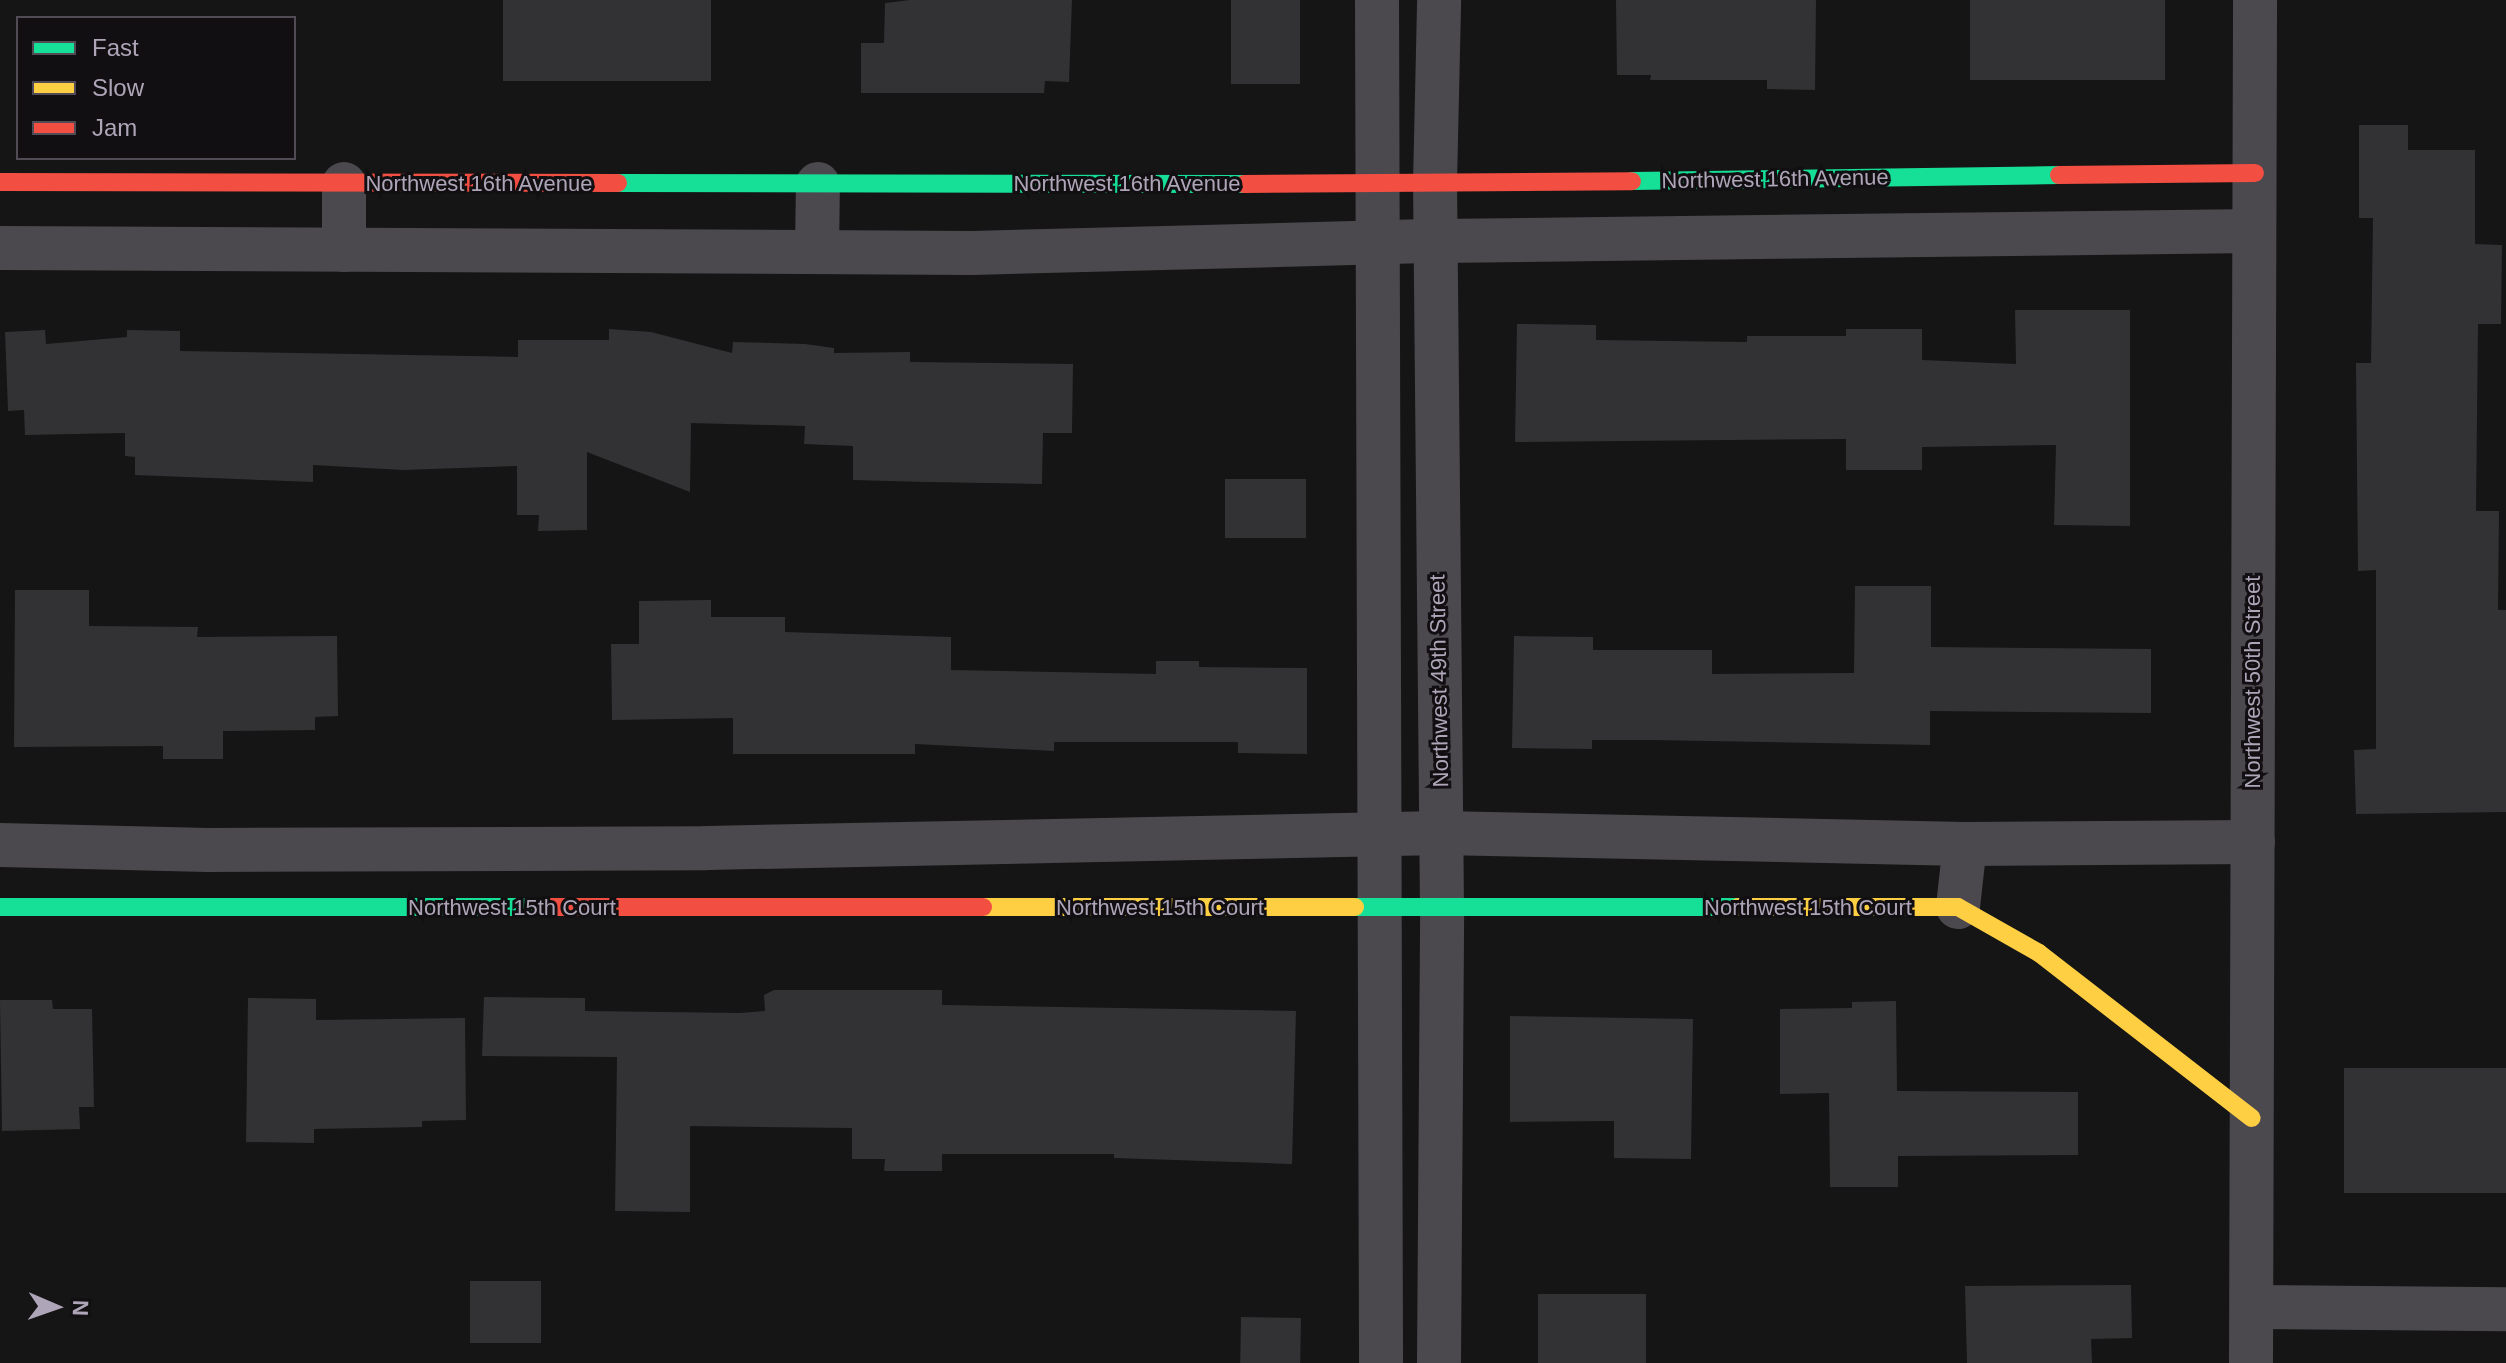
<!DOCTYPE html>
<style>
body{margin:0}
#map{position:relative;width:2506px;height:1363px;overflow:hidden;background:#151515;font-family:Arial,sans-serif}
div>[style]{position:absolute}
.building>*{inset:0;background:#323134;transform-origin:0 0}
.street>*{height:44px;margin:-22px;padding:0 22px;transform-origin:22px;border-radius:22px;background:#4c494e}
.fast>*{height:18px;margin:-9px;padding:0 9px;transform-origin:9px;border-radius:9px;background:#16e098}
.slow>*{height:18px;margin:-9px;padding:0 9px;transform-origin:9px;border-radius:9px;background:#ffcf43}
.jam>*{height:18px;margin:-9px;padding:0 9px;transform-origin:9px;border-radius:9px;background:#f24e42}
span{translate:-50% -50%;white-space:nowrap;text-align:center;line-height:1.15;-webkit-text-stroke:6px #110f11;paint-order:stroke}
.street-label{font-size:22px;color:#aea5b8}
.legend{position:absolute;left:16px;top:16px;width:280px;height:144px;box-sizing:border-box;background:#110f11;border:2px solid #504b54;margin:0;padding:10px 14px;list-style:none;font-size:24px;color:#aea5b8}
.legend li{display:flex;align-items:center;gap:16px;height:40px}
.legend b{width:40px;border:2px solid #504b54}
.north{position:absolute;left:16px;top:1267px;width:80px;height:80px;-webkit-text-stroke:6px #110f11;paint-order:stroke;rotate:92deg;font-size:22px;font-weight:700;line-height:32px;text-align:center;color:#aea5b8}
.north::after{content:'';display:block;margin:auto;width:28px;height:36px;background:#aea5b8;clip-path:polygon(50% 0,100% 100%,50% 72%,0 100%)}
</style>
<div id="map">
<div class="building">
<div style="left:503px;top:0;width:208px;height:81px"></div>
<div style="clip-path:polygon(910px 0,1072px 0,1069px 82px,1045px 81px,1044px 93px,861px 93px,861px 43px,884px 43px,885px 3px)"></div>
<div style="left:1231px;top:0;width:69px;height:84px"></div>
<div style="clip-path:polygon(1616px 0,1816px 0,1815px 90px,1767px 89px,1767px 80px,1650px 80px,1651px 75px,1617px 75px)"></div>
<div style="left:1970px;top:0;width:195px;height:80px"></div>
<div style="clip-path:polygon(2359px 125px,2408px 125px,2408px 150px,2475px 150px,2475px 244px,2502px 245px,2501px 324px,2478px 324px,2476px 511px,2499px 511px,2498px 610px,2506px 610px,2506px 812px,2356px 814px,2354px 750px,2376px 749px,2376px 570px,2358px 571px,2356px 363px,2371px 363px,2373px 218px,2359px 218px)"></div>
<div style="clip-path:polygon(2015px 310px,2130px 310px,2130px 526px,2054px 525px,2056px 445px,1922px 447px,1922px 470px,1846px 470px,1846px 439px,1515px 442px,1517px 324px,1596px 325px,1596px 340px,1747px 342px,1747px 336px,1846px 336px,1846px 329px,1922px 329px,1922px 360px,2016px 364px)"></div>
<div style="clip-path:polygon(609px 329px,651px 332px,732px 353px,733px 342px,805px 344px,834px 348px,834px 353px,910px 352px,910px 362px,1073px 364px,1072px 433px,1043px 433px,1042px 484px,926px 482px,853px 480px,853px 446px,804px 444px,805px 426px,691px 423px,690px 492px,587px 452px,587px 530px,538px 531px,539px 515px,517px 515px,517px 466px,403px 470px,313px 465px,313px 482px,135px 475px,135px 457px,125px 456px,125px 433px,25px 435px,24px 410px,8px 411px,5px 332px,45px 330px,46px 344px,127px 337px,127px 330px,180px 331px,180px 351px,518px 357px,518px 340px,609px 340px)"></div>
<div style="left:1225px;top:479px;width:81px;height:59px"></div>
<div style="clip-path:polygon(1855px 586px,1931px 586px,1931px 647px,2151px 649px,2151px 713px,1930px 711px,1930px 745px,1652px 740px,1592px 740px,1592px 749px,1512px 748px,1514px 636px,1593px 637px,1593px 650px,1712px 650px,1712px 674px,1854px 673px)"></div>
<div style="clip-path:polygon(15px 590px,89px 590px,89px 626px,198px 627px,197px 637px,337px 636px,338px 716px,315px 717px,315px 730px,223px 731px,223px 759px,163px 759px,163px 746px,14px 747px)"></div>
<div style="clip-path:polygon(711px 600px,711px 617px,785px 617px,785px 632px,951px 637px,951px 670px,1156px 674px,1156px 661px,1199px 661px,1199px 667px,1307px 668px,1307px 754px,1238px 753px,1238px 742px,1054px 742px,1054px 751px,915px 744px,915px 754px,733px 754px,733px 718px,612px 720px,611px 644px,639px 644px,639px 601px)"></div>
<div style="clip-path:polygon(774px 990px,942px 990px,942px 1005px,1296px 1011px,1292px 1164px,1114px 1158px,1114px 1154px,942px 1154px,942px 1171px,884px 1171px,885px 1159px,852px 1159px,852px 1128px,690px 1126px,690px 1212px,615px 1211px,617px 1057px,482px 1056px,484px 997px,585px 998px,585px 1011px,740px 1013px,765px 1011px,764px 995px)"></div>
<div style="clip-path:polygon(248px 998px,316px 999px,316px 1020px,465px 1018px,466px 1120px,422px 1121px,422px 1127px,314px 1129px,314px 1143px,246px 1142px)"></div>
<div style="clip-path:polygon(0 1000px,52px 1000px,53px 1009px,92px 1009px,94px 1107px,79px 1107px,80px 1129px,2px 1131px)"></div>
<div style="clip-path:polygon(1896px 1001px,1897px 1091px,2078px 1092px,2078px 1155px,1898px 1156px,1898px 1187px,1830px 1187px,1829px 1093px,1780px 1094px,1780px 1009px,1852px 1008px,1852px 1002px)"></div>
<div style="clip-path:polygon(1510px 1016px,1693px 1019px,1691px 1159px,1614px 1158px,1614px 1121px,1510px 1122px)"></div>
<div style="left:2344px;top:1068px;width:162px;height:125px"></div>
<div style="left:470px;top:1281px;width:71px;height:62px"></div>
<div style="clip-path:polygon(2131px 1285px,2132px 1338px,2091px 1339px,2092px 1363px,1967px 1363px,1965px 1286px)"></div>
<div style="left:1538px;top:1294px;width:108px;height:69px"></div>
<div style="left:1241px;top:1317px;width:60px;height:46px;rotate:1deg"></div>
</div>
<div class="street">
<div style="left:1377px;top:0;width:1363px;rotate:89.83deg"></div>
<div style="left:344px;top:184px;width:66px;rotate:90deg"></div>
<div style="left:0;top:248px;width:972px;rotate:0.29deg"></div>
<div style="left:972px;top:253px;width:464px;rotate:-1.5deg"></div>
<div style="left:1436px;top:241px;width:818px;rotate:-0.7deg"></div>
<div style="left:817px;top:252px;width:68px;rotate:-89.2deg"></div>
<div style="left:0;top:845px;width:208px;rotate:1.4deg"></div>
<div style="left:208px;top:850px;width:499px;rotate:-0.2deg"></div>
<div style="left:707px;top:848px;width:734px;rotate:-1.17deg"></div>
<div style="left:1441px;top:833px;width:524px;rotate:1.2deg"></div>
<div style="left:1965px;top:844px;width:288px;rotate:-0.4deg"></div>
<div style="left:1958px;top:907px;width:63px;rotate:-83.7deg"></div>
<div style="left:2252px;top:1307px;width:254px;rotate:0.5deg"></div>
<div style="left:1439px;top:1363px;width:454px;rotate:-89.6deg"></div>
<div style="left:1442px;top:909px;width:726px;rotate:-90.55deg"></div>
<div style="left:1435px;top:183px;width:183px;rotate:-88.7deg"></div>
<div style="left:2251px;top:1363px;width:1363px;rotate:-89.83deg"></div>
</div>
<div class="fast">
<div style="left:1632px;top:181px;width:427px;rotate:-0.8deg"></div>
<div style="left:618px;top:183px;width:626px;rotate:0.09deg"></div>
<div style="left:0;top:907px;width:551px"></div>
<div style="left:1355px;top:907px;width:383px"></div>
</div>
<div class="slow">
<div style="left:983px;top:907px;width:372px"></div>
<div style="left:1738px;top:907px;width:220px"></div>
<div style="left:1958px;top:907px;width:93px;rotate:29.6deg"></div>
<div style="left:2039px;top:953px;width:269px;rotate:37.8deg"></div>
</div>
<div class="jam">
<div style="left:2059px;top:175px;width:196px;rotate:-0.6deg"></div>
<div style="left:0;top:182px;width:618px;rotate:0.09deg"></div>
<div style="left:1244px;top:184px;width:388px;rotate:-0.4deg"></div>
<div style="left:551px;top:907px;width:432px"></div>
</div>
<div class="street-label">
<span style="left:1775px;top:179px;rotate:-1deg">Northwest 16th Avenue</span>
<span style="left:479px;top:184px">Northwest 16th Avenue</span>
<span style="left:1127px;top:184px">Northwest 16th Avenue</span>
<span style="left:1439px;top:681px;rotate:-91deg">Northwest 49th Street</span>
<span style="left:2253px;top:682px;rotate:-90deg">Northwest 50th Street</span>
<span style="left:512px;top:908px">Northwest 15th Court</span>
<span style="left:1160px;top:908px">Northwest 15th Court</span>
<span style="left:1808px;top:908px">Northwest 15th Court</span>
</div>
<ul class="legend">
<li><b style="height:10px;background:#16e098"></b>Fast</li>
<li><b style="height:10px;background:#ffcf43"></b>Slow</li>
<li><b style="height:10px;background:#f24e42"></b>Jam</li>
</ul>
<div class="north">N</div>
</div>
